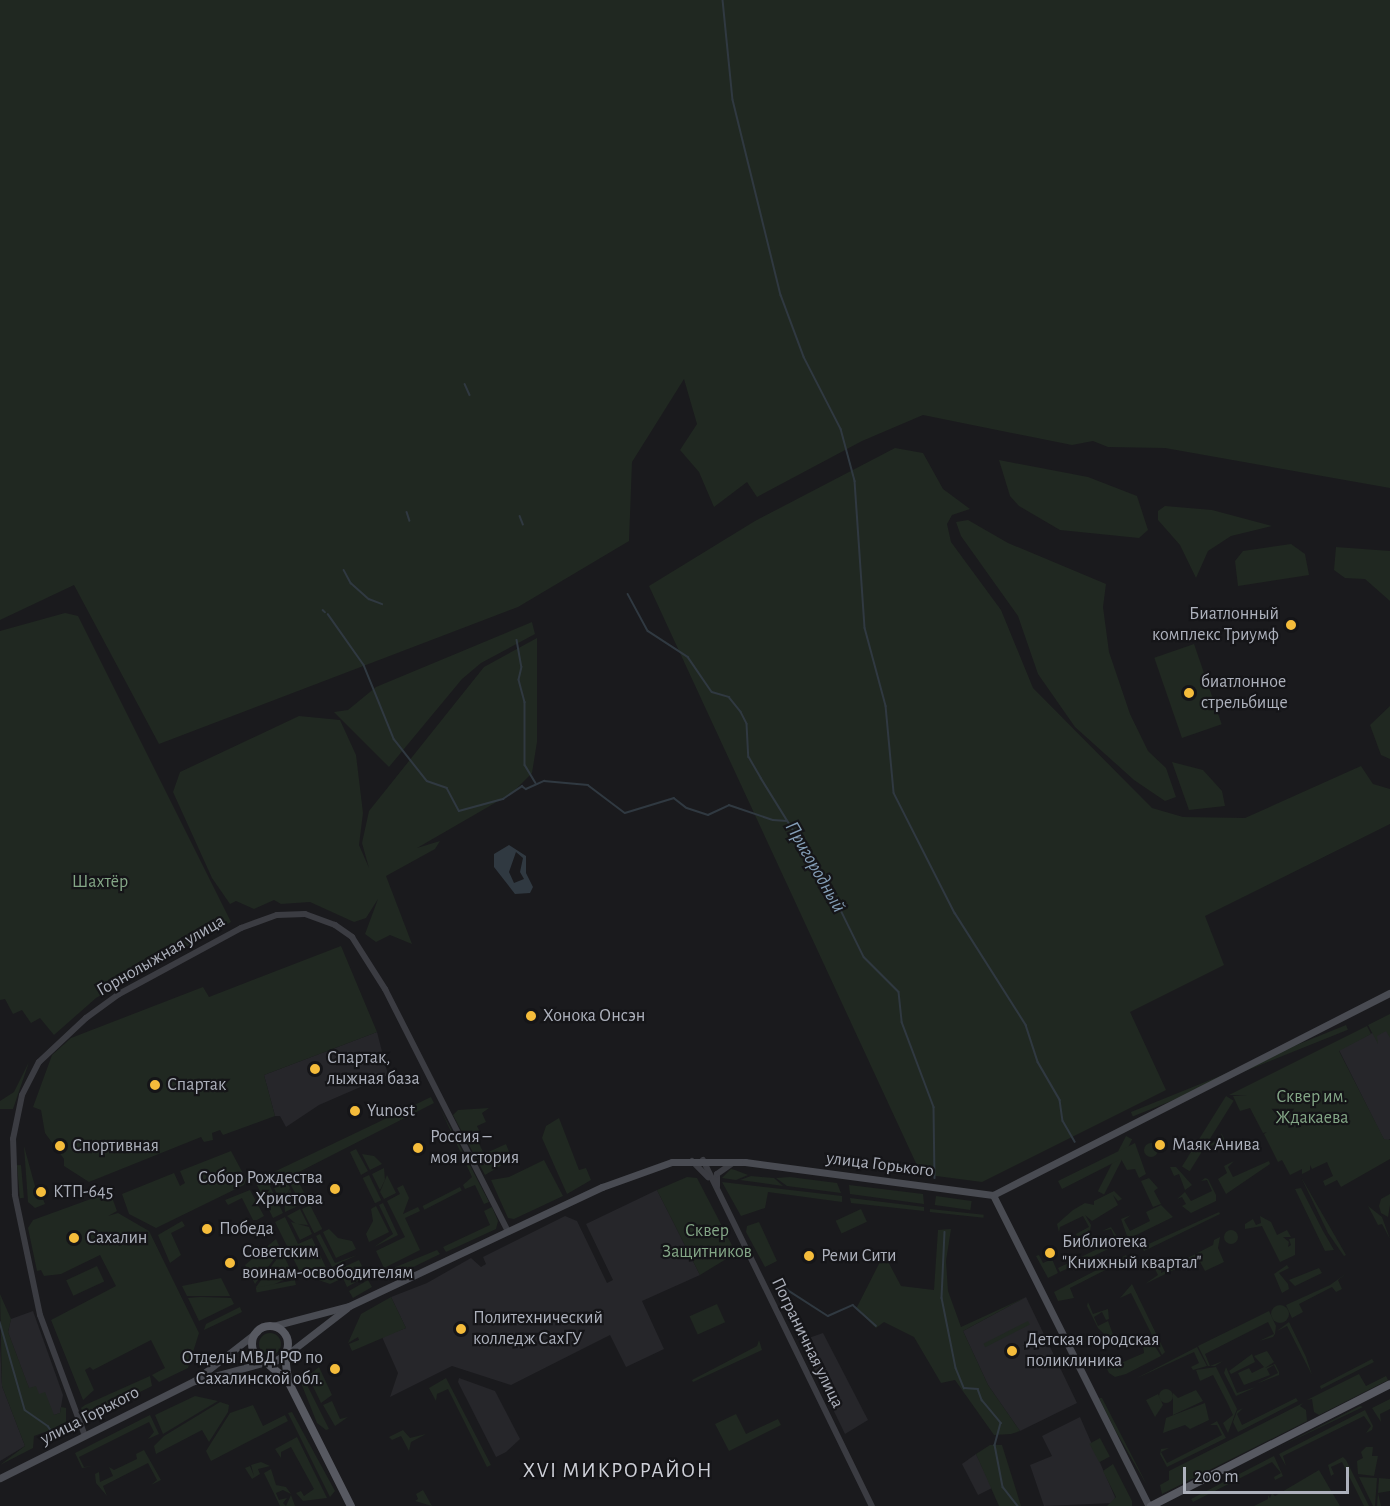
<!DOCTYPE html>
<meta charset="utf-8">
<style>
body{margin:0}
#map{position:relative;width:1390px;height:1506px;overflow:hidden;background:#1a1a1d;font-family:"Alegreya Sans",sans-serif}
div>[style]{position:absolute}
.built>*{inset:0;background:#26262a}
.green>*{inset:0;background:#202821;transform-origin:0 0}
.round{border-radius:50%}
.water>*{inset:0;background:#303941}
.stream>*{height:1.5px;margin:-0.75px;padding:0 0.75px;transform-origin:0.75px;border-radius:0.75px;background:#303941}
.tertiary>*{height:6px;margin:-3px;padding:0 3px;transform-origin:3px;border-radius:3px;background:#3b3c42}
.secondary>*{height:7px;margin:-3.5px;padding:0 3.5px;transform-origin:3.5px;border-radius:3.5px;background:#494b52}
.primary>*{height:8px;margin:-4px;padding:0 4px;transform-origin:4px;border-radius:4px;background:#575961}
.primary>.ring{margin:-4px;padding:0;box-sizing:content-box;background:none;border:8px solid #575961;border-radius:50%}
.dots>*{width:16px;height:16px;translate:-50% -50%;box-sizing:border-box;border:3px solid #151518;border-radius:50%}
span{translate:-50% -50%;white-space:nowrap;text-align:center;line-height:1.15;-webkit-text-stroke:4.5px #151518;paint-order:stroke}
.poi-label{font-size:18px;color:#adb1bc}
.right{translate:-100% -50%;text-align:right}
.left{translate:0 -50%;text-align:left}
.park-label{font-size:18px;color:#84a787}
.street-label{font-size:18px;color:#adb1bc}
.water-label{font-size:20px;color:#849eb7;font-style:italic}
.quarter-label{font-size:21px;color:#ced0d8;letter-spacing:1.5px}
.scale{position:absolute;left:1183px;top:1467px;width:166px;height:27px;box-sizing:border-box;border:3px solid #adb1bc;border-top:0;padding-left:8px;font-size:18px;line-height:21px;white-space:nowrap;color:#adb1bc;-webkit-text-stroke:4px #151518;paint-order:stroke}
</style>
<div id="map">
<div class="built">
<div style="clip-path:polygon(1390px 1024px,1390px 1139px,1385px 1142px,1339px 1050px)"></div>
<div style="clip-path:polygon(377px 1032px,388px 1075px,319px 1105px,286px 1127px,280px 1116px,275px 1116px,264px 1075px)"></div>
<div style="clip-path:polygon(657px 1190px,700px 1275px,642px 1301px,664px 1349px,626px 1367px,610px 1335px,511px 1385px,452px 1366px,390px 1397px,398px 1373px,382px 1337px,406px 1328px,391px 1297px,427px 1283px,471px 1258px,481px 1267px,486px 1264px,483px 1257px,565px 1216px,577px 1221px,607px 1283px,613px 1280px,586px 1224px)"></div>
<div style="clip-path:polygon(1026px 1297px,1077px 1403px,1020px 1431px,988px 1385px,963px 1331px)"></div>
<div style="clip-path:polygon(33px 1311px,63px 1395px,60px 1413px,54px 1415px,34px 1402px,8px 1332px,11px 1319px)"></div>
<div style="clip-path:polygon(823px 1333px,868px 1420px,845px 1434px,800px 1341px)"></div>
<div style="clip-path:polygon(0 1344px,2px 1386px,25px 1446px,0 1461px)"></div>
<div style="clip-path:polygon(459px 1378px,495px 1391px,520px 1439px,506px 1452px,496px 1457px,458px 1382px)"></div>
<div style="clip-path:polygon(1080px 1417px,1115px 1497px,1114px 1503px,1044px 1506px,1030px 1465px,1052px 1456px,1042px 1436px)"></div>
<div style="clip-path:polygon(976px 1454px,992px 1488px,978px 1495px,962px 1464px)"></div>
</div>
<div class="green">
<div style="clip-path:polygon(0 0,1390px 0,1390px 488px,1165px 448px,1108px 447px,1093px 441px,1072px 445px,923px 415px,862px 441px,757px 497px,747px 482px,714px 507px,699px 472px,680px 450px,697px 424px,684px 379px,632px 462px,629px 541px,518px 607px,159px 744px,74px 585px,0 620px)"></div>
<div style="clip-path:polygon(895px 448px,923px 453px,943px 489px,970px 509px,952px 515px,947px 524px,951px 542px,1001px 610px,1033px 688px,1152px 808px,1183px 817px,1245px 818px,1361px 766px,1373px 784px,1390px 789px,1390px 824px,1205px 916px,1224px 965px,1130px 1012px,1166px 1090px,982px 1182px,921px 1174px,649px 586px,755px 521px)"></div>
<div style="clip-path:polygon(999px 460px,1088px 477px,1137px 496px,1148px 530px,1139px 538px,1060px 530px,1019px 506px,1010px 496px)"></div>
<div style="clip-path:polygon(1165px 506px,1212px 510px,1272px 526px,1231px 536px,1208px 551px,1196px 578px,1180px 545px,1158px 520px,1158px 511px)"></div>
<div style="clip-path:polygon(968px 520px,1008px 543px,1106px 584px,1103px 607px,1109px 652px,1130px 714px,1148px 751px,1166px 768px,1176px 797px,1165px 801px,1134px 780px,1075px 727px,1038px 674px,1018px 616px,961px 536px,956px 522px)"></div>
<div style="clip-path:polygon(1291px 544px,1305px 554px,1309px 575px,1238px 586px,1235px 561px,1243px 551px)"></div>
<div style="clip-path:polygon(1336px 547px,1390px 551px,1390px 601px,1365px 579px,1345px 578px,1334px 570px)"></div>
<div style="clip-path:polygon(65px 613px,78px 616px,231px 922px,96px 998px,54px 1035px,40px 1018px,31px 1023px,22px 1010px,13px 1014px,5px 999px,0 1000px,0 631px)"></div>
<div style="clip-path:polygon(532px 622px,535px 634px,481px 663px,462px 679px,389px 767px,334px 712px,348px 710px,376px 687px)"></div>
<div style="clip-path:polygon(537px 638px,537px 742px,532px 773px,512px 793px,417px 848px,440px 841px,435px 849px,386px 876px,412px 944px,390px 935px,376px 942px,365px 934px,378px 899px,366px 918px,354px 922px,310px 902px,281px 904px,274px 900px,254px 909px,236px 901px,230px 904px,212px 878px,173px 792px,180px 772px,299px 716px,340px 720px,356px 755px,363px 813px,359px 845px,369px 868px,362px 843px,369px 811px,484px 667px)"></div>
<div style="left:1194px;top:644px;width:85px;height:42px;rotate:71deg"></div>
<div style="clip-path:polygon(1390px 706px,1390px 759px,1381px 755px,1370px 725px)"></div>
<div style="clip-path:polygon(1172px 762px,1203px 770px,1222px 791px,1225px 806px,1189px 810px)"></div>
<div style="clip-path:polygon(341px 946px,377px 1032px,264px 1075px,275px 1116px,223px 1135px,220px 1130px,212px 1133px,213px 1140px,204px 1142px,201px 1137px,89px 1182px,64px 1166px,64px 1159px,45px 1133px,41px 1110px,33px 1107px,52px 1055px,71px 1038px,203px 987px,209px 997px)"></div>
<div style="clip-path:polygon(1390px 1014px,1390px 1038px,1386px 1031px,1377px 1036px,1378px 1044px,1368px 1025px)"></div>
<div style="left:1346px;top:1025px;width:5px;height:232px;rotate:68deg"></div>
<div style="clip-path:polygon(1367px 1026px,1371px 1034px,1339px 1051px,1384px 1139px,1390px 1140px,1390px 1159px,1341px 1187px,1337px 1180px,1325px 1186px,1323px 1181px,1333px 1176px,1327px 1162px,1312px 1169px,1310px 1165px,1310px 1170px,1302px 1174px,1302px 1169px,1290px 1175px,1282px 1160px,1278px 1162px,1264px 1134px,1267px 1132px,1263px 1133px,1250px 1108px,1240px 1111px,1233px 1096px,1247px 1095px,1229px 1095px)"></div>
<div style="clip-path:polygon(29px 1062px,13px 1109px,0 1109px,0 1101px,14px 1092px)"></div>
<div style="left:1226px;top:1096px;width:9px;height:83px;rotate:32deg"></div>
<div style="clip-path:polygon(431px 1097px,434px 1103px,295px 1174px,308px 1201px,301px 1204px,287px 1178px,270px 1186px,283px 1213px,273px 1218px,255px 1181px)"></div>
<div style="clip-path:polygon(440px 1108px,489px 1202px,484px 1204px,475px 1185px,465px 1189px,463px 1185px,472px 1177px)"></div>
<div style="clip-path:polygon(489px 1108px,482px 1113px,486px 1122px,477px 1126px,480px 1132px,475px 1135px,484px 1154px,506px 1144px,512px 1159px,485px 1175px,453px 1115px,458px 1110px)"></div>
<div style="clip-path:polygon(559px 1118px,579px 1170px,586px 1168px,591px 1180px,567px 1194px,542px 1138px,546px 1126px)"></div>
<div style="clip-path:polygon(1221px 1133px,1225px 1140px,1185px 1157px,1222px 1138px)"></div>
<div style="left:1126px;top:1136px;width:7px;height:62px;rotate:27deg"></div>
<div class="round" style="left:1144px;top:1143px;width:14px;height:14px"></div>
<div style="clip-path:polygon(1135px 1143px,1146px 1174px,1139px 1178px,1135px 1169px,1127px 1170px,1121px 1159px,1062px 1189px,1058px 1181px)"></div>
<div style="clip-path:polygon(24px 1146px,36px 1190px,44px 1188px,47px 1198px,43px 1199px,45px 1204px,35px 1208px,28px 1202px)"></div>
<div style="clip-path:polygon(356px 1149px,368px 1171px,361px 1175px,350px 1152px)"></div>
<div style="clip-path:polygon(231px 1151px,246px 1179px,244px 1185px,156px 1228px,129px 1214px,122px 1194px,174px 1173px,180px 1186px,185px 1183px,180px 1171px)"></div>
<div style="clip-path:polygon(362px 1154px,374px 1156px,382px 1164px,370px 1170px)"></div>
<div style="clip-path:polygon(544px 1160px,563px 1196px,514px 1219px,508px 1218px,491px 1180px,509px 1177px)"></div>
<div style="clip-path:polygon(1234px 1161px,1228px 1167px,1233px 1177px,1269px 1161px,1270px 1164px,1226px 1194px,1218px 1179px,1227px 1173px,1224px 1166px)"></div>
<div style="left:21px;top:1165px;width:33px;height:4px;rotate:85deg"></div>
<div style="clip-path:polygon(1170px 1167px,1176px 1167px,1192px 1185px,1185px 1190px,1179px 1174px,1174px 1176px)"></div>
<div style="clip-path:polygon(384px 1168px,385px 1180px,380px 1190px,372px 1174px)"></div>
<div style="clip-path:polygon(731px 1169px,735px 1170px,748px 1175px,736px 1180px,722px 1178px)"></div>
<div style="left:369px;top:1175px;width:28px;height:7px;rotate:64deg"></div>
<div style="clip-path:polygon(387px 1175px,396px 1193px,384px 1199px,380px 1192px)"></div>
<div style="clip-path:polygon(751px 1176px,774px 1178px,783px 1186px,740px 1180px)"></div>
<div style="clip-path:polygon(687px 1177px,697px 1178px,736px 1253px,700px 1275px,657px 1190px)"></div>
<div style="clip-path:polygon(790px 1177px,837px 1183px,841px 1193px,787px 1186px,776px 1178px)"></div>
<div style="clip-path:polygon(1301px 1177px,1346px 1255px,1344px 1256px,1328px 1233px)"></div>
<div style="clip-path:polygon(1149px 1178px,1158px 1188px,1154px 1191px,1161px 1204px,1153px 1207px,1141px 1181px)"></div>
<div style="clip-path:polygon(1205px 1178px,1208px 1179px,1216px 1195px,1216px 1201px,1191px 1213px,1182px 1206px,1186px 1204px,1182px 1197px,1177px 1199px,1185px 1192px,1191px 1201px,1212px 1191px,1207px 1180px,1201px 1181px)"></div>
<div style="clip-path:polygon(287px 1182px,290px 1188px,282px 1205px,274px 1188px)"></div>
<div style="clip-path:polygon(722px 1182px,842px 1196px,842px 1202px,768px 1192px,765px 1208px,741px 1216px)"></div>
<div style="clip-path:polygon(403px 1185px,409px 1198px,403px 1214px,418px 1207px,420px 1211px,405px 1218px,420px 1250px,384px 1268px,376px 1251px,405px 1237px,387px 1201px,400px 1194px,397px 1188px)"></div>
<div style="clip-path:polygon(849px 1185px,923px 1194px,924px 1204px,850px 1194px)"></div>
<div style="left:460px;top:1187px;width:4px;height:42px;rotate:63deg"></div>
<div style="clip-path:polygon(1301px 1188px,1323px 1231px,1334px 1250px,1325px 1251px,1295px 1189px)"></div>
<div style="clip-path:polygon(290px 1189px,298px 1206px,285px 1212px,284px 1200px)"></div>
<div style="clip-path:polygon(250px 1190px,264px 1216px,257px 1220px,253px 1220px,242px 1198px,228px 1205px,225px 1200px)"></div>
<div style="clip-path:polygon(1114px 1191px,1122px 1199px,1118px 1201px,1113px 1195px,1118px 1205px,1092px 1221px,1085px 1215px,1091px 1225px,1090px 1231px,1077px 1237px,1076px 1234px,1089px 1227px,1083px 1216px,1060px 1227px,1059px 1232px,1057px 1224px,1073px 1210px,1085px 1203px,1094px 1205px,1094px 1201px)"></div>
<div style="clip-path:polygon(110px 1192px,117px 1211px,108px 1216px,118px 1213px,149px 1231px,199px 1333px,188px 1368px,159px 1382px,152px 1375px,165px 1368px,151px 1340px,93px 1370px,90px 1367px,85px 1370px,94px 1390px,83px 1400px,51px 1320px,116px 1286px,100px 1255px,61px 1274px,44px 1276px,41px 1270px,37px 1271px,28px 1228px,33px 1220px)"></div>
<div style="clip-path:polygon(1390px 1194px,1390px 1205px,1388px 1217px,1381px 1213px,1379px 1206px,1381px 1199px)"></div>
<div style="left:936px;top:1196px;width:36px;height:9px;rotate:8deg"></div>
<div style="clip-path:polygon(850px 1198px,924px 1207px,924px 1211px,851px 1203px)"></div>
<div style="clip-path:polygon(383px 1203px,398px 1235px,374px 1247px,393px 1234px,379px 1205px)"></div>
<div style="left:310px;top:1205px;width:27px;height:9px;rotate:63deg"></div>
<div style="clip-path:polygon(1161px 1205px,1173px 1217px,1128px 1239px,1121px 1219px,1131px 1215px,1124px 1220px,1130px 1231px,1150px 1221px,1146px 1212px)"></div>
<div style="clip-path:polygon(376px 1206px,389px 1232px,369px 1242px,366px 1234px,373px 1221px,371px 1209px)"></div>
<div style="clip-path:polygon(1368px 1206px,1382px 1217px,1390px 1239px,1382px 1224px,1378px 1225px)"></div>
<div style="clip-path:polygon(492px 1207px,498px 1221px,496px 1229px,446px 1252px,443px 1247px,490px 1225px,484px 1211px)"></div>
<div style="clip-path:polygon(300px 1209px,308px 1225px,296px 1224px,287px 1216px)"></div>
<div style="left:861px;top:1209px;width:14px;height:28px;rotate:65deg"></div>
<div style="left:930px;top:1209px;width:54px;height:3px;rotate:6deg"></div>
<div style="clip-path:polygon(1219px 1212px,1220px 1214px,1144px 1251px,1142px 1247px)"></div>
<div style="clip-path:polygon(1260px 1216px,1271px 1222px,1277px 1235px,1287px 1230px,1291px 1237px,1283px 1237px,1289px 1242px,1288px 1247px,1291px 1245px,1289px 1239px,1295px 1238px,1295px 1255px,1280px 1262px,1262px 1226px,1245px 1229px,1245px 1224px,1253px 1219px,1256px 1225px,1261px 1223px)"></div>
<div style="clip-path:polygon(285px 1217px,298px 1244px,312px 1238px,329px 1274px,359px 1260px,367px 1276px,347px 1287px,343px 1278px,330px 1284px,301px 1274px,275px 1222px)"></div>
<div style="clip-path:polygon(182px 1221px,185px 1226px,171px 1233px,181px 1255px,170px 1263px,158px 1235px)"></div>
<div style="clip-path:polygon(291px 1222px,309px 1227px,312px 1234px,300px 1240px)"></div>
<div style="clip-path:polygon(759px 1222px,777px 1261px,765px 1267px,746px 1232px,747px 1226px)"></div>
<div style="clip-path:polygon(1111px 1227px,1121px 1243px,1060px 1272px,1058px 1268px,1116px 1240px,1111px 1229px,1102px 1231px)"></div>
<div style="clip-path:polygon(329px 1229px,338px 1238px,352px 1241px,356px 1249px,336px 1258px,323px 1232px)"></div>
<div style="clip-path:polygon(951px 1229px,946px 1261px,948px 1291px,961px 1327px,1026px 1297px,963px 1331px,988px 1385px,1020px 1431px,1011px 1434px,994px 1435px,955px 1380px,941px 1383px,914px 1337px,884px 1322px,876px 1328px,856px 1309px,884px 1254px,901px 1286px,934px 1290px,938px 1230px)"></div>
<div class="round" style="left:1224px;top:1230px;width:14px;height:14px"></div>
<div style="clip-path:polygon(320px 1234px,335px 1263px,357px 1255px,332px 1267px,316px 1236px)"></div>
<div style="clip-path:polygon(1220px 1237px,1218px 1248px,1224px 1262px,1205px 1271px,1198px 1258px,1145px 1284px,1158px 1275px,1155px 1269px,1162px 1266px,1161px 1273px,1170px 1269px,1164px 1265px,1170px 1262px,1174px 1265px,1213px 1245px,1214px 1240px)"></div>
<div style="clip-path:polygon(276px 1239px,281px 1250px,255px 1284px,245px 1265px)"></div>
<div style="clip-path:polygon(437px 1250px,440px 1254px,389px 1279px,386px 1271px)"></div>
<div style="clip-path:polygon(282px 1252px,293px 1275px,259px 1292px,256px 1287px)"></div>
<div style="clip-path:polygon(1039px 1255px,1043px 1263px,1052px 1259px,1058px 1273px,1048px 1278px,1036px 1256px)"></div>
<div style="clip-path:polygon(1126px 1255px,1131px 1263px,1125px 1260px,1070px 1288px,1074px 1298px,1058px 1301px,1054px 1292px)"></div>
<div style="clip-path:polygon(1287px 1265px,1289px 1268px,1279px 1273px,1288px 1284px,1289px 1289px,1282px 1293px,1274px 1274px)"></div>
<div style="left:97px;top:1266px;width:17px;height:34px;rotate:65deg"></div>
<div style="clip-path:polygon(1319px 1268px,1322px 1273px,1295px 1286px,1289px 1280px)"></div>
<div style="clip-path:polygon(1347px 1273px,1338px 1280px,1342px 1289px,1336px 1292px,1332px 1287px,1299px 1304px,1303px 1312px,1292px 1318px,1286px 1305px,1330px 1285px)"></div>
<div style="clip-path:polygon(221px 1278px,230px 1296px,187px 1296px,182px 1286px)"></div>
<div style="left:295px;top:1280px;width:5px;height:40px;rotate:79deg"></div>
<div style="left:368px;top:1280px;width:8px;height:22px;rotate:60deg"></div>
<div style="clip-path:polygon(1132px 1284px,1165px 1352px,1162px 1355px,1131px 1293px,1120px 1298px)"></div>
<div style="clip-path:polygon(0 1294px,11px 1319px,8px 1332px,29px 1388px,36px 1386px,39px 1394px,45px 1392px,54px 1415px,60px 1413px,61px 1407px,66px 1408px,66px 1429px,53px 1438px,45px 1432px,34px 1436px,33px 1448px,0 1465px,25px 1446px,2px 1386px)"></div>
<div style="clip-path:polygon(201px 1297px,231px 1298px,234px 1304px,199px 1321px,188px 1298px)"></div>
<div style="clip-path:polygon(391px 1297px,406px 1328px,352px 1351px,349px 1344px,359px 1340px,358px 1337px,348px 1343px,361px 1314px)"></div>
<div style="clip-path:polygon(1088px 1302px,1093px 1314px,1108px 1309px,1109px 1319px,1106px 1320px,1102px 1312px,1094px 1317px,1098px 1326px,1108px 1321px,1114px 1337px,1108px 1338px,1098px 1328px,1087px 1306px)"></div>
<div style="left:717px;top:1304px;width:20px;height:30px;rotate:66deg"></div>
<div class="round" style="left:1271px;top:1305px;width:18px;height:18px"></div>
<div style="clip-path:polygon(240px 1307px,242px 1312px,204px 1330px,206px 1324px)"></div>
<div style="clip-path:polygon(1269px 1311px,1276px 1326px,1275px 1334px,1273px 1337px,1259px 1341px,1274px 1334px,1268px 1322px,1205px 1354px,1210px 1366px,1223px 1361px,1215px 1366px,1208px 1366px,1198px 1346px)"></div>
<div style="left:1028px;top:1321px;width:4px;height:50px;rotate:63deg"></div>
<div style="clip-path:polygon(1289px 1322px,1306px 1357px,1312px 1375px,1287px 1326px,1277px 1331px)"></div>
<div class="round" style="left:259px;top:1333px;width:22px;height:22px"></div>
<div style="clip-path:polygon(759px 1340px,762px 1350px,693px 1382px,692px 1380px,757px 1346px)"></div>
<div style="clip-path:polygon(1151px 1340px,1161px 1356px,1126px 1374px,1115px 1377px,1109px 1373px,1107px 1369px,1144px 1353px,1143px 1344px)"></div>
<div style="clip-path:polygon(1197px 1347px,1207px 1366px,1193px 1370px,1191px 1367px,1199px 1363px,1194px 1352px,1135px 1379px)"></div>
<div style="clip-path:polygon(1267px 1351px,1274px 1362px,1265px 1368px,1275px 1364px,1279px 1372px,1279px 1375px,1256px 1384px,1278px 1373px,1274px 1365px,1267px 1369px,1270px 1375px,1244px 1385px,1238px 1373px,1249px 1368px,1252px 1373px,1264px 1367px,1254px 1356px)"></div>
<div style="clip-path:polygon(1252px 1354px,1255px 1362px,1231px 1374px,1229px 1371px)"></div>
<div style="clip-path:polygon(1372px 1359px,1374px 1362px,1321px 1389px,1320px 1386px)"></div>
<div style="clip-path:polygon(319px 1367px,332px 1395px,321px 1403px,308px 1376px)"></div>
<div style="clip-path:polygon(1216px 1367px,1237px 1409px,1228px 1433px,1223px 1423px,1233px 1415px,1228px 1404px,1213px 1375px,1200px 1381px,1196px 1370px)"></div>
<div style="clip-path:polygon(1226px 1367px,1237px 1393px,1256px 1387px,1236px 1396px,1224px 1373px)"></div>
<div style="clip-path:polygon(1359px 1374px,1366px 1386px,1386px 1376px,1388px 1380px,1319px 1415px,1314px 1412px,1312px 1399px,1307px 1400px)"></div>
<div style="clip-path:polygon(150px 1376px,152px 1386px,85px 1419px,81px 1408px,85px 1405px)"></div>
<div style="clip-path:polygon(303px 1377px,329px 1429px,326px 1430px,317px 1423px,299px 1378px)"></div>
<div style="clip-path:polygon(446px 1378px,491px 1465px,487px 1467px,448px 1389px,437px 1394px,436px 1401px,429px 1388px)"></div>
<div class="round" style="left:1159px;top:1389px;width:14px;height:14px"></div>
<div style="clip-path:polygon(1196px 1390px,1203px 1401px,1173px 1415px,1173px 1393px,1178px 1398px)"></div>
<div style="clip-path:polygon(1158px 1394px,1163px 1405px,1155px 1417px,1146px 1400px)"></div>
<div style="clip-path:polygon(195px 1396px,218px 1401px,163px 1434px,155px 1415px)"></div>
<div style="clip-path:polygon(1099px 1398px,1102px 1398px,1148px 1487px,1115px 1430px)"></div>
<div style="clip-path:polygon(1296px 1398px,1298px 1401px,1238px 1432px,1233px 1422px,1237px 1411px,1243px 1408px,1237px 1414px,1242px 1425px)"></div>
<div style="clip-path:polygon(1390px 1399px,1390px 1409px,1380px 1414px,1381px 1422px,1372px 1408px)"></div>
<div style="clip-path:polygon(332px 1401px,340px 1419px,348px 1417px,335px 1426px,323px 1405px)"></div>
<div style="clip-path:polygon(220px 1402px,229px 1405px,228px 1412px,209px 1442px,202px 1430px,156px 1454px,154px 1446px,164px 1436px)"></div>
<div style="clip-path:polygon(1205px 1403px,1209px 1420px,1190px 1429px,1185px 1425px,1163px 1433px,1166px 1418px)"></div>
<div style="clip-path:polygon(1303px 1403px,1300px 1406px,1306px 1410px,1307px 1421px,1162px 1494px,1160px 1485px,1169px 1480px,1169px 1471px)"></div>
<div style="clip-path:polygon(253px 1405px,263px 1426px,285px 1415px,288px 1421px,211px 1461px,206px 1451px,230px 1413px)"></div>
<div style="clip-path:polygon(1360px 1406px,1363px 1407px,1277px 1448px)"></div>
<div style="clip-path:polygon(1365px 1410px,1373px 1426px,1372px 1430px,1366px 1433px,1371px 1426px,1364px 1416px,1283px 1456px,1286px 1466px,1279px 1454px)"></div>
<div style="clip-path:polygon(292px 1412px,335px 1491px,330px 1497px,288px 1413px)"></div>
<div style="clip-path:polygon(736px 1414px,746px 1434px,778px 1419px,781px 1425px,729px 1451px,715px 1424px)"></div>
<div style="clip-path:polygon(150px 1415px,159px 1434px,148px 1439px,154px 1432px,149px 1422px,79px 1457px,84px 1467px,93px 1466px,82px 1468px,75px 1453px)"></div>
<div style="clip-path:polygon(1217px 1421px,1226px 1438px,1167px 1467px,1160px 1454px,1161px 1449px,1169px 1448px,1161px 1452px,1167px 1463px,1222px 1435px,1217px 1425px,1210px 1425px)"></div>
<div style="clip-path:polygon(403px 1430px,410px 1438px,426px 1434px,411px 1442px,409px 1451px,401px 1436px,392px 1440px,389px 1437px)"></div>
<div style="clip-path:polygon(297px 1437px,327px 1498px,303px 1501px,296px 1493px,301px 1491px,304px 1496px,314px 1489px,291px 1447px,281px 1452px,281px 1458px,275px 1449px)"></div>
<div style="left:1100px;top:1438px;width:21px;height:12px;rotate:62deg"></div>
<div style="clip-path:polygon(990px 1445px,1002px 1445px,1021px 1506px,999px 1506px,976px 1454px)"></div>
<div style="clip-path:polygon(1366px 1447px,1373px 1447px,1372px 1456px,1378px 1456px,1374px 1476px,1358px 1474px,1357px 1461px,1363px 1458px,1361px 1452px)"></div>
<div style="clip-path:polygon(144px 1450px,161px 1480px,151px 1485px,157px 1480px,148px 1463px,103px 1486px,107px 1496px,96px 1483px,95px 1474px,99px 1472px,100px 1482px,113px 1476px,109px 1467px,114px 1470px,137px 1459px,136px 1454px)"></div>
<div style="clip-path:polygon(1274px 1456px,1283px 1476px,1275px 1480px,1274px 1477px,1281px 1473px,1272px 1462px,1193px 1502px,1191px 1499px)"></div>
<div style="clip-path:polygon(1343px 1457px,1346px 1460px,1369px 1506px,1364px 1506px,1342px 1462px,1331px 1467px,1334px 1474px,1331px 1476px,1328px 1465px)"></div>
<div style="clip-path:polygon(261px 1462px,270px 1466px,258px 1469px,260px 1474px,252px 1479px,245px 1468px,250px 1466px,254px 1476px,251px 1465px)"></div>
<div style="clip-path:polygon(1113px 1464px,1132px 1501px,1132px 1506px,1107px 1506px,1116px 1497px,1103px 1471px)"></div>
<div style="clip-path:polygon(271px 1469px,276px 1485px,286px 1487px,291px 1494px,283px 1490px,276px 1493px,279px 1500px,287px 1498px,283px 1503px,286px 1506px,291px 1495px,295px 1506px,280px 1506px,264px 1473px)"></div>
<div style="clip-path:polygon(1319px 1470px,1340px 1506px,1254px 1506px,1268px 1499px,1268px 1495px,1270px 1498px,1272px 1493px,1275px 1496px)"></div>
<div style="clip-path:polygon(1359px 1477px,1377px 1478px,1375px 1506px,1373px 1506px)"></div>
<div style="clip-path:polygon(1379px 1478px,1390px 1479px,1390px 1491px,1378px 1493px,1381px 1506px,1377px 1506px)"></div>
<div style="clip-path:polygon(423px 1490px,432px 1506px,415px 1501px,418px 1499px,416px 1494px)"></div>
</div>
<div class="water">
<div style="clip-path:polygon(evenodd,509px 845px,526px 856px,526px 873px,533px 887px,530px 893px,515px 894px,494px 867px,494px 854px,509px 845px,516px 852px,523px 858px,520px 872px,524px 879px,514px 883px,509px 872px,516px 852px)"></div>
</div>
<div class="stream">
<div style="left:723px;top:0;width:100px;rotate:84.3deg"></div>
<div style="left:733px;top:100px;width:201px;rotate:76.2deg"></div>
<div style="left:781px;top:295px;width:66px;rotate:69.6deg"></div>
<div style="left:804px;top:357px;width:81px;rotate:62.8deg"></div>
<div style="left:841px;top:429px;width:54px;rotate:74.9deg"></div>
<div style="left:855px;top:481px;width:147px;rotate:86.1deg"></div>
<div style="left:865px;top:628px;width:81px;rotate:74.9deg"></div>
<div style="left:886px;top:706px;width:87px;rotate:84.7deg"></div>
<div style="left:894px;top:793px;width:135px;rotate:63.1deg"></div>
<div style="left:955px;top:913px;width:133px;rotate:57.6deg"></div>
<div style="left:1026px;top:1025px;width:39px;rotate:72deg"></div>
<div style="left:1038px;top:1062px;width:44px;rotate:59.9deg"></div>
<div style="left:1060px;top:1100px;width:21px;rotate:82deg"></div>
<div style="left:1063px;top:1121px;width:24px;rotate:60deg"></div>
<div style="left:465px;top:384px;width:12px;rotate:66deg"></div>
<div style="left:407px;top:512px;width:9px;rotate:72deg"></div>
<div style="left:520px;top:516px;width:9px;rotate:69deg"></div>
<div style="left:344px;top:570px;width:15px;rotate:62deg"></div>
<div style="left:351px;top:583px;width:24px;rotate:42deg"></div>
<div style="left:369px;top:599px;width:14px;rotate:21deg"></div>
<div style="left:628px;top:594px;width:42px;rotate:61.6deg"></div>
<div style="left:648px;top:631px;width:48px;rotate:33deg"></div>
<div style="left:688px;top:657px;width:42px;rotate:55.6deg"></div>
<div style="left:712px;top:692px;width:18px;rotate:16deg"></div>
<div style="left:729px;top:697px;width:19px;rotate:51deg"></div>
<div style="left:741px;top:712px;width:13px;rotate:63deg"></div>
<div style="left:747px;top:724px;width:33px;rotate:87deg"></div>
<div style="left:749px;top:757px;width:24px;rotate:60deg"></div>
<div style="left:761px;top:778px;width:137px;rotate:58.2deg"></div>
<div style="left:833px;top:894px;width:70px;rotate:63.8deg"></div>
<div style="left:864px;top:957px;width:49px;rotate:45deg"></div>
<div style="left:899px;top:992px;width:30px;rotate:84deg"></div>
<div style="left:902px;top:1022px;width:91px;rotate:69.4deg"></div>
<div style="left:934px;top:1107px;width:71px;rotate:89.2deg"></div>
<div style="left:323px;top:610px;width:3px;rotate:45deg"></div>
<div style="left:328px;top:614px;width:62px;rotate:54.8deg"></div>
<div style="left:364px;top:665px;width:80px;rotate:67.9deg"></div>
<div style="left:394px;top:739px;width:53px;rotate:51.8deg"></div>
<div style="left:427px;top:781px;width:21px;rotate:19deg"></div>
<div style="left:447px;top:788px;width:26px;rotate:62deg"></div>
<div style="left:459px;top:811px;width:46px;rotate:-15.3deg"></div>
<div style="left:503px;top:799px;width:23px;rotate:-34deg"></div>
<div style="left:522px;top:786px;width:5px;rotate:37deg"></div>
<div style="left:526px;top:789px;width:20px;rotate:-24deg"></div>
<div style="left:544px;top:781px;width:44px;rotate:5.2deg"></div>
<div style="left:588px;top:785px;width:46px;rotate:37.1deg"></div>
<div style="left:625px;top:813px;width:51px;rotate:-17deg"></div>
<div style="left:674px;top:798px;width:16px;rotate:38deg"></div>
<div style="left:687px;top:808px;width:22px;rotate:18deg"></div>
<div style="left:708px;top:815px;width:23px;rotate:-25deg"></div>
<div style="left:729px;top:805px;width:46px;rotate:18.8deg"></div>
<div style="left:773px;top:820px;width:14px;rotate:4deg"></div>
<div style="left:517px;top:640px;width:27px;rotate:80deg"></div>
<div style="left:522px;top:667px;width:13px;rotate:103deg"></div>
<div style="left:519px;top:680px;width:23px;rotate:75deg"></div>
<div style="left:525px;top:702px;width:63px;rotate:90deg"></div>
<div style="left:525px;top:765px;width:21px;rotate:59deg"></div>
<div style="left:945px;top:1232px;width:66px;rotate:92.6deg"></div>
<div style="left:942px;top:1298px;width:71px;rotate:78.7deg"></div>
<div style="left:956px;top:1368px;width:22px;rotate:68deg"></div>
<div style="left:964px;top:1388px;width:14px;rotate:4deg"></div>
<div style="left:978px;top:1389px;width:12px;rotate:70deg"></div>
<div style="left:982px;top:1400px;width:30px;rotate:50deg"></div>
<div style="left:1001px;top:1423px;width:23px;rotate:105deg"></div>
<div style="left:995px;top:1445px;width:43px;rotate:79.2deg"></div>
<div style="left:1003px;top:1487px;width:24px;rotate:52deg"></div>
<div style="left:780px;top:1292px;width:7px;rotate:-27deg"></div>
<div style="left:786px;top:1289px;width:50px;rotate:32.7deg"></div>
<div style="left:828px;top:1316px;width:27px;rotate:-24deg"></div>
<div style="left:853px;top:1305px;width:31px;rotate:42deg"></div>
<div style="left:0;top:1322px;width:91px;rotate:74.1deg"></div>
<div style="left:25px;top:1410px;width:28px;rotate:35deg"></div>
<div style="left:48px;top:1426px;width:12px;rotate:55deg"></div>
</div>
<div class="tertiary">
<div style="left:703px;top:1160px;width:385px;rotate:64deg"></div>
<div style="left:692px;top:1161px;width:23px;rotate:45deg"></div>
<div style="left:717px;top:1186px;width:12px;rotate:-90deg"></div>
<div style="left:717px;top:1174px;width:19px;rotate:-35deg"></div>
<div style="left:85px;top:1436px;width:129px;rotate:-110.4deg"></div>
<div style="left:40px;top:1315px;width:123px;rotate:-101.8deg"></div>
<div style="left:15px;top:1195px;width:56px;rotate:-92deg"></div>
<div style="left:13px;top:1139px;width:45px;rotate:-78.4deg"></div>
<div style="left:22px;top:1095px;width:37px;rotate:-63deg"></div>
<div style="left:39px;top:1062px;width:64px;rotate:-43.1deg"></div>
<div style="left:86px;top:1018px;width:41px;rotate:-36deg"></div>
<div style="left:119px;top:994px;width:139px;rotate:-28.4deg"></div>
<div style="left:241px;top:928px;width:38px;rotate:-20deg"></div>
<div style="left:277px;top:915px;width:28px;rotate:-2deg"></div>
<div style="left:305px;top:914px;width:32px;rotate:20deg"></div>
<div style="left:335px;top:925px;width:21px;rotate:35deg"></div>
<div style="left:352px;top:937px;width:62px;rotate:57.6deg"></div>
<div style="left:385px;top:989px;width:271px;rotate:63.1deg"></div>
</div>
<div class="secondary">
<div style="left:993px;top:1195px;width:348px;rotate:63.4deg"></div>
<div style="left:273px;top:1326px;width:79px;rotate:-14.7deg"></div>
<div style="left:349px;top:1306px;width:280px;rotate:-25.2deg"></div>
<div style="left:602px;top:1187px;width:74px;rotate:-19.7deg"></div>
<div style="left:672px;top:1162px;width:73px"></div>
<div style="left:745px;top:1162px;width:250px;rotate:7.6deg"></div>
<div style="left:993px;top:1195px;width:445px;rotate:-27deg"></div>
<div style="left:285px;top:1356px;width:78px;rotate:-37.7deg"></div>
<div style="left:196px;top:1381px;width:73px;rotate:-15.2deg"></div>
<div style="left:0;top:1478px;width:217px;rotate:-26.6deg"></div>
<div style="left:194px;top:1381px;width:80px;rotate:-37.9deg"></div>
</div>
<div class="primary">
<div class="ring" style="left:252px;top:1326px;width:28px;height:28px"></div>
<div style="left:285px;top:1356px;width:25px;rotate:83deg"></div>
<div style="left:288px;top:1381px;width:140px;rotate:63.3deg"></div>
<div style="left:267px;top:1363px;width:28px;rotate:41deg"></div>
<div style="left:1151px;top:1506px;width:268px;rotate:-27deg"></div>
</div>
<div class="dots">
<div style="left:1291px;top:625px;background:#f5bc3b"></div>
<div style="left:1189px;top:693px;background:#f5bc3b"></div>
<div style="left:531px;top:1016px;background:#f5bc3b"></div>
<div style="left:315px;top:1069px;background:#f5bc3b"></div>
<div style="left:155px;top:1085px;background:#f5bc3b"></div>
<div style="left:355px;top:1111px;background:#f5bc3b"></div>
<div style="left:1160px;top:1145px;background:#f5bc3b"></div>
<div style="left:60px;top:1146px;background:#f5bc3b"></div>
<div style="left:418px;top:1148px;background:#f5bc3b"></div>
<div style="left:335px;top:1189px;background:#f5bc3b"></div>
<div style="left:41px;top:1192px;background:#f5bc3b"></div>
<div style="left:207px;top:1229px;background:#f5bc3b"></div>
<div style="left:74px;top:1238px;background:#f5bc3b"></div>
<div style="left:1050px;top:1253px;background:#f5bc3b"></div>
<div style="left:809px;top:1256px;background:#f5bc3b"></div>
<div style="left:230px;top:1263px;background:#f5bc3b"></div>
<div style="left:461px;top:1329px;background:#f5bc3b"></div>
<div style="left:1012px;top:1351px;background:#f5bc3b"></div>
<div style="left:335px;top:1369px;background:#f5bc3b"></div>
</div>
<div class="poi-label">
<span class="right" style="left:1279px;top:625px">Биатлонный<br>комплекс Триумф</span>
<span class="left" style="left:1201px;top:693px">биатлонное<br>стрельбище</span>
<span class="left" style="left:543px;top:1016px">Хонока Онсэн</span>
<span class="left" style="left:327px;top:1069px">Спартак,<br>лыжная база</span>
<span class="left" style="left:167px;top:1085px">Спартак</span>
<span class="left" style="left:367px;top:1111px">Yunost</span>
<span class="left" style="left:430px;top:1148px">Россия –<br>моя история</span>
<span class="left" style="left:1172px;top:1145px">Маяк Анива</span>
<span class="left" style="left:72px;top:1146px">Спортивная</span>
<span class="right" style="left:323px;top:1189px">Собор Рождества<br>Христова</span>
<span class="left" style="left:53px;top:1192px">КТП-645</span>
<span class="left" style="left:219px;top:1229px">Победа</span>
<span class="left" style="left:86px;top:1238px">Сахалин</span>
<span class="left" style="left:1062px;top:1253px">Библиотека<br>"Книжный квартал"</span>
<span class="left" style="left:242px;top:1263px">Советским<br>воинам-освободителям</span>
<span class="left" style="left:821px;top:1256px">Реми Сити</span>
<span class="left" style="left:473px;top:1329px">Политехнический<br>колледж СахГУ</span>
<span class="left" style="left:1026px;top:1351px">Детская городская<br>поликлиника</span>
<span class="right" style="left:323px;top:1369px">Отделы МВД РФ по<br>Сахалинской обл.</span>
</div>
<div class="park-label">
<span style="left:100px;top:882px">Шахтёр</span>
<span style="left:1312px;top:1108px">Сквер им.<br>Ждакаева</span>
<span style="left:707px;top:1242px">Сквер<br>Защитников</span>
</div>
<div class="street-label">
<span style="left:161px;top:956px;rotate:-30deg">Горнолыжная улица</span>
<span style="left:880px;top:1165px;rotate:7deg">улица Горького</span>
<span style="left:807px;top:1343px;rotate:64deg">Пограничная улица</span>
<span style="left:90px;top:1416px;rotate:-27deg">улица Горького</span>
</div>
<div class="water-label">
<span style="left:815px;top:867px;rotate:60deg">Пригородный</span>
</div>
<div class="quarter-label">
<span style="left:618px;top:1471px">XVI МИКРОРАЙОН</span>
</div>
<div class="scale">200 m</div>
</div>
